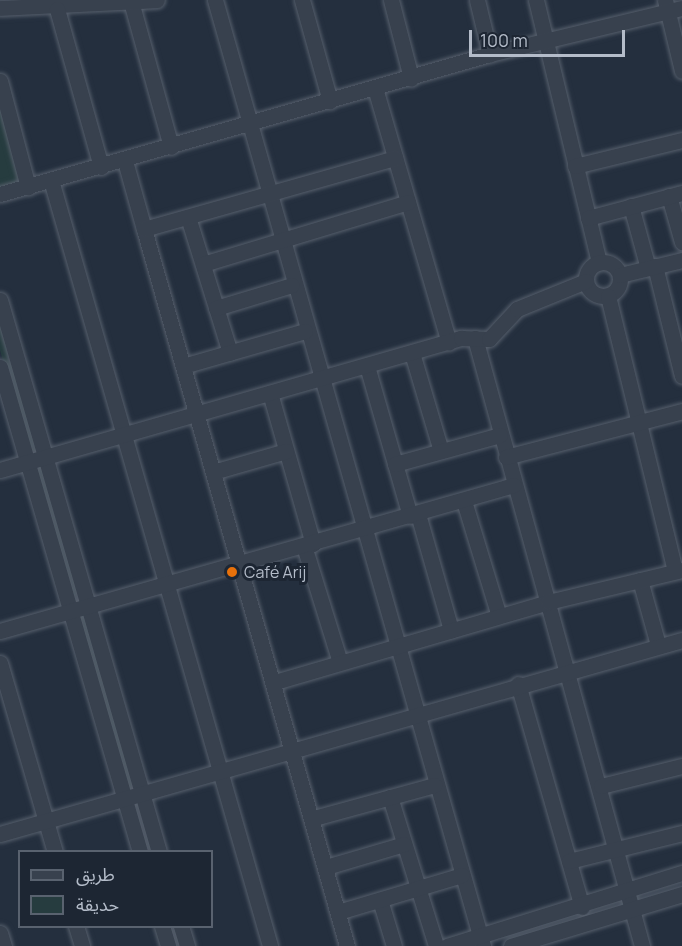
<!DOCTYPE html>
<meta charset="utf-8">
<style>
body{margin:0}
#map{position:relative;width:682px;height:946px;overflow:hidden;background:#242f3e;font-family:Manrope,"Noto Sans Arabic",sans-serif}
div>[style]{position:absolute}
.green>*{inset:0;background:#263c3f;transform-origin:0 0}
.roads{filter:drop-shadow(0 0 2px #565f6c) drop-shadow(0 0 2px #565f6c)}
.minor>*{height:15px;margin:-7.5px;padding:0 7.5px;transform-origin:7.5px;border-radius:7.5px;background:#38414e}
.minor>.ring{margin:-7.5px;padding:0;box-sizing:content-box;background:none;border:15px solid #38414e;border-radius:50%}
.dots>*{width:16px;height:16px;translate:-50% -50%;box-sizing:border-box;border:3px solid #1d2633;border-radius:50%}
span{translate:-50% -50%;white-space:nowrap;text-align:center;line-height:1.15;-webkit-text-stroke:6px #1d2633;paint-order:stroke}
.poi-label{font-size:16px;color:#b4bcc9}
.left{translate:0 -50%;text-align:left}
.legend{position:absolute;left:18px;top:850px;width:195px;height:78px;box-sizing:border-box;background:#1d2633;border:2px solid #59626f;margin:0;padding:8px 10px;list-style:none;font-size:18px;color:#b4bcc9}
.legend li{display:flex;align-items:center;gap:12px;height:30px}
.legend b{width:30px;border:2px solid #59626f}
.scale{position:absolute;left:469px;top:30px;width:156px;height:27px;box-sizing:border-box;border:3px solid #b4bcc9;border-top:0;padding-left:8px;font-size:18px;line-height:21px;white-space:nowrap;color:#b4bcc9;-webkit-text-stroke:4px #1d2633;paint-order:stroke}
</style>
<div id="map">
<div class="green">
<div style="clip-path:polygon(0 99px,24px 182px,0 189px)"></div>
<div style="clip-path:polygon(0 315px,38px 450px,29px 453px,0 350px)"></div>
<div style="left:42px;top:465px;width:134px;height:9px;rotate:74deg"></div>
<div style="left:85px;top:609px;width:184px;height:11px;rotate:74deg"></div>
</div>
<div class="roads">
<div class="minor">
<div style="left:215px;top:0;width:983px;rotate:74.18deg"></div>
<div style="left:302px;top:0;width:105px;rotate:74.5deg"></div>
<div style="left:391px;top:0;width:81px;rotate:75.6deg"></div>
<div style="left:477px;top:0;width:56px;rotate:76.5deg"></div>
<div style="left:536px;top:0;width:270px;rotate:76.5deg"></div>
<div style="left:665px;top:0;width:73px;rotate:76.5deg"></div>
<div style="left:132px;top:5px;width:147px;rotate:74.6deg"></div>
<div style="left:0;top:8px;width:157px;rotate:-2.9deg"></div>
<div style="left:57px;top:9px;width:164px;rotate:74.4deg"></div>
<div style="left:0;top:81px;width:110px;rotate:75.2deg"></div>
<div style="left:375px;top:88px;width:265px;rotate:73.8deg"></div>
<div style="left:125px;top:161px;width:71px;rotate:74.4deg"></div>
<div style="left:575px;top:166px;width:110px;rotate:-13.7deg"></div>
<div style="left:51px;top:180px;width:797px;rotate:74.04deg"></div>
<div style="left:0;top:194px;width:510px;rotate:-15.95deg"></div>
<div style="left:490px;top:54px;width:197px;rotate:-13.5deg"></div>
<div style="left:669px;top:196px;width:48px;rotate:74.2deg"></div>
<div style="left:631px;top:206px;width:64px;rotate:74.7deg"></div>
<div style="left:188px;top:217px;width:142px;rotate:72.8deg"></div>
<div style="left:588px;top:218px;width:97px;rotate:-14.9deg"></div>
<div class="ring" style="left:586px;top:262px;width:19px;height:19px"></div>
<div style="left:203px;top:264px;width:214px;rotate:-16.8deg"></div>
<div style="left:655px;top:266px;width:113px;rotate:76.2deg"></div>
<div style="left:620px;top:275px;width:64px;rotate:-13.6deg"></div>
<div style="left:608px;top:296px;width:283px;rotate:76.3deg"></div>
<div style="left:0;top:300px;width:574px;rotate:73.93deg"></div>
<div style="left:216px;top:308px;width:79px;rotate:-16.8deg"></div>
<div style="left:475px;top:338px;width:631px;rotate:74.64deg"></div>
<div style="left:412px;top:353px;width:102px;rotate:73.5deg"></div>
<div style="left:183px;top:366px;width:127px;rotate:-16deg"></div>
<div style="left:367px;top:366px;width:156px;rotate:74deg"></div>
<div style="left:0;top:367px;width:505px;rotate:73.9deg"></div>
<div style="left:270px;top:393px;width:157px;rotate:74.1deg"></div>
<div style="left:506px;top:457px;width:182px;rotate:-14.6deg"></div>
<div style="left:395px;top:464px;width:109px;rotate:-15.4deg"></div>
<div style="left:0;top:470px;width:480px;rotate:-16deg"></div>
<div style="left:461px;top:338px;width:28px;rotate:2deg"></div>
<div style="left:489px;top:339px;width:41px;rotate:-47deg"></div>
<div style="left:517px;top:309px;width:74px;rotate:-22.1deg"></div>
<div style="left:213px;top:472px;width:76px;rotate:-16deg"></div>
<div style="left:464px;top:501px;width:120px;rotate:73.1deg"></div>
<div style="left:418px;top:514px;width:121px;rotate:74.1deg"></div>
<div style="left:304px;top:546px;width:121px;rotate:72.8deg"></div>
<div style="left:640px;top:580px;width:67px;rotate:74.5deg"></div>
<div style="left:0;top:631px;width:534px;rotate:-15.86deg"></div>
<div style="left:0;top:663px;width:197px;rotate:73.8deg"></div>
<div style="left:275px;top:682px;width:284px;rotate:-16.3deg"></div>
<div style="left:548px;top:602px;width:138px;rotate:-13.4deg"></div>
<div style="left:518px;top:684px;width:232px;rotate:74deg"></div>
<div style="left:601px;top:786px;width:83px;rotate:-13.9deg"></div>
<div style="left:390px;top:797px;width:156px;rotate:72.8deg"></div>
<div style="left:314px;top:818px;width:125px;rotate:-15.3deg"></div>
<div style="left:0;top:834px;width:709px;rotate:-15.88deg"></div>
<div style="left:569px;top:861px;width:116px;rotate:-13.9deg"></div>
<div style="left:326px;top:867px;width:81px;rotate:-16.4deg"></div>
<div style="left:380px;top:900px;width:48px;rotate:73.1deg"></div>
<div style="left:338px;top:912px;width:129px;rotate:-16.6deg"></div>
<div style="left:76px;top:926px;width:21px;rotate:73deg"></div>
<div style="left:162px;top:926px;width:21px;rotate:73deg"></div>
<div style="left:181px;top:926px;width:21px;rotate:73deg"></div>
<div style="left:0;top:933px;width:14px;rotate:73deg"></div>
<div style="left:347px;top:946px;width:745px;rotate:-105.81deg"></div>
<div style="left:144px;top:229px;width:261px;rotate:-15.8deg"></div>
<div style="left:447px;top:946px;width:246px;rotate:-17.3deg"></div>
<div style="left:511px;top:946px;width:179px;rotate:-16.9deg"></div>
</div>
</div>
<div class="dots">
<div style="left:232px;top:572px;background:#e8710a"></div>
</div>
<div class="poi-label">
<span class="left" style="left:244px;top:572px">Café Arij</span>
</div>
<ul class="legend">
<li><b style="height:8px;background:#38414e"></b>طريق</li>
<li><b style="height:16px;background:#263c3f"></b>حديقة</li>
</ul>
<div class="scale">100 m</div>
</div>
